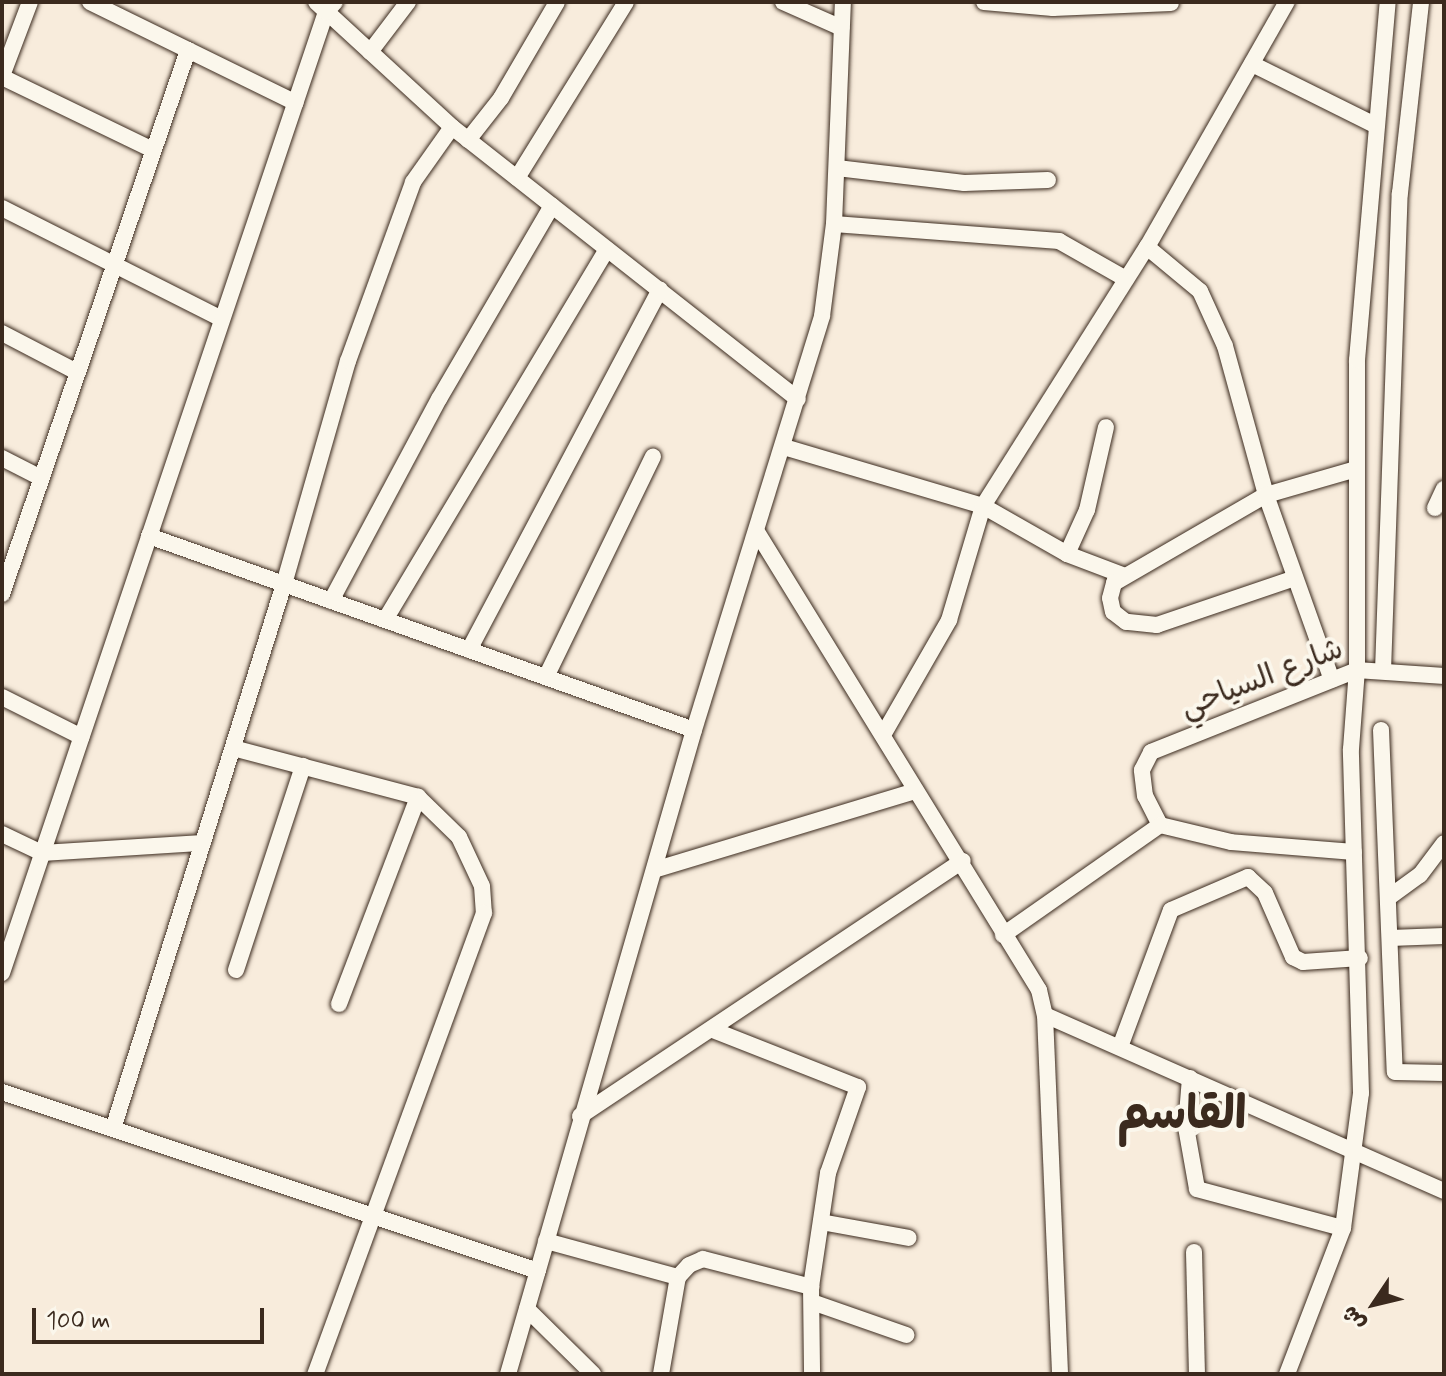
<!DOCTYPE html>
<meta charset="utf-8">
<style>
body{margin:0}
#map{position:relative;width:1446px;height:1376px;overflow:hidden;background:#f8ecdc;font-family:Mynerve,"Playpen Sans Arabic",sans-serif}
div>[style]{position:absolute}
.roads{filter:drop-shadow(0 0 2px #3b2a1e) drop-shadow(0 0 2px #3b2a1e)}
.minor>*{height:16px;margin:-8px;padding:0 8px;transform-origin:8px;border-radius:8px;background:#fbf7ec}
span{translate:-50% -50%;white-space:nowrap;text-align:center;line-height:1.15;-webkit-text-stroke:8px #fbf7ec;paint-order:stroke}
.street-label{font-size:30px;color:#3b2a1e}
.town-label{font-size:46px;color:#3b2a1e;font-weight:700}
.frame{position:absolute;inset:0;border:4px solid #3b2a1e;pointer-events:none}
.north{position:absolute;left:1334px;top:1264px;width:80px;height:80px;-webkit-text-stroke:6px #fbf7ec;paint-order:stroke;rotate:235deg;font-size:22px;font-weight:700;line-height:32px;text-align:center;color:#3b2a1e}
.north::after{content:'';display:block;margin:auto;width:28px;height:36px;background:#3b2a1e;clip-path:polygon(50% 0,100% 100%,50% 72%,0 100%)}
.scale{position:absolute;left:32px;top:1308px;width:232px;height:36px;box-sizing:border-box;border:4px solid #3b2a1e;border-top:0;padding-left:10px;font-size:24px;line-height:28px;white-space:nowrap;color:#3b2a1e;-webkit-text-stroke:6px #fbf7ec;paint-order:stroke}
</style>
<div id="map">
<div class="roads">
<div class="minor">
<div style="left:90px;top:2px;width:229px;rotate:26.1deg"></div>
<div style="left:316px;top:2px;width:185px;rotate:42.6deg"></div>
<div style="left:452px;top:127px;width:440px;rotate:38.2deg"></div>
<div style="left:783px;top:2px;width:64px;rotate:23.8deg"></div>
<div style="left:984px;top:2px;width:69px;rotate:5deg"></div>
<div style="left:1053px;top:8px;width:118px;rotate:-2.4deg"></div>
<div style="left:370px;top:52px;width:63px;rotate:-52.8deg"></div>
<div style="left:1252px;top:64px;width:137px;rotate:26.4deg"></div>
<div style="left:2px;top:76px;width:79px;rotate:-69.3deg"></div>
<div style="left:2px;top:77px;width:168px;rotate:25.8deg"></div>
<div style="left:468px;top:140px;width:53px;rotate:-51.8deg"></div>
<div style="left:501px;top:98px;width:111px;rotate:-59.7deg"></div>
<div style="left:837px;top:168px;width:128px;rotate:6.7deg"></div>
<div style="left:964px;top:183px;width:84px;rotate:-2deg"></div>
<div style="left:517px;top:178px;width:207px;rotate:-58.2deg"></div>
<div style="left:2px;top:208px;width:246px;rotate:26.8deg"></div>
<div style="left:834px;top:224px;width:226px;rotate:4.3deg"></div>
<div style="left:1059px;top:241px;width:77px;rotate:29.6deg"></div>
<div style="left:1147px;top:247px;width:69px;rotate:39.7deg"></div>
<div style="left:1200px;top:291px;width:60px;rotate:65.6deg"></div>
<div style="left:1225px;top:346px;width:155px;rotate:74.6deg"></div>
<div style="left:1266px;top:495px;width:196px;rotate:70.4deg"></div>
<div style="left:2px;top:333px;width:82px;rotate:27.5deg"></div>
<div style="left:784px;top:447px;width:208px;rotate:16.5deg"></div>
<div style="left:983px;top:506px;width:97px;rotate:29.7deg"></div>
<div style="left:1067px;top:554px;width:62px;rotate:20.8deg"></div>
<div style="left:2px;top:458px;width:44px;rotate:27.1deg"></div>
<div style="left:1435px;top:508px;width:21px;rotate:-65deg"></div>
<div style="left:757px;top:532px;width:538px;rotate:58.38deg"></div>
<div style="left:1039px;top:990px;width:26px;rotate:77deg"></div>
<div style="left:1045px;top:1015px;width:359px;rotate:87.6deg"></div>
<div style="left:149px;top:536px;width:578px;rotate:19.59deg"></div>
<div style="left:1067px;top:554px;width:48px;rotate:-65.6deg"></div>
<div style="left:1087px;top:510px;width:85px;rotate:-77.1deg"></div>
<div style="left:1295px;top:578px;width:146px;rotate:161.2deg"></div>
<div style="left:1157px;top:625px;width:31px;rotate:-174deg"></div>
<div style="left:1126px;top:622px;width:16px;rotate:-142deg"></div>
<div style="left:1113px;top:612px;width:14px;rotate:-102deg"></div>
<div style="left:1110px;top:598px;width:16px;rotate:-75deg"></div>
<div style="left:1114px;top:583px;width:176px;rotate:-30.1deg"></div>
<div style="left:1266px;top:495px;width:94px;rotate:-16.1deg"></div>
<div style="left:2px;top:594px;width:575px;rotate:-71.12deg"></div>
<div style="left:331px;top:601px;width:229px;rotate:-61.9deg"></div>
<div style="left:439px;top:399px;width:224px;rotate:-59.7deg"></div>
<div style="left:385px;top:620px;width:432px;rotate:-59.1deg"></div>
<div style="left:469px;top:650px;width:408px;rotate:-62.1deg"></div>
<div style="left:1383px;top:671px;width:478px;rotate:-88deg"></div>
<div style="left:1400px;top:193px;width:192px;rotate:-83.7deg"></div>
<div style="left:546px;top:677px;width:245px;rotate:-64.1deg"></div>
<div style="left:2px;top:697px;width:89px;rotate:26.6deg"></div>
<div style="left:1381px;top:730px;width:342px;rotate:87.7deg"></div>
<div style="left:1395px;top:1072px;width:49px;rotate:1.2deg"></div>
<div style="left:883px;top:735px;width:133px;rotate:-60.1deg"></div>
<div style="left:949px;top:620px;width:119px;rotate:-73.4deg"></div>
<div style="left:983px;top:506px;width:307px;rotate:-57.7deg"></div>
<div style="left:1147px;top:247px;width:282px;rotate:-60.3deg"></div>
<div style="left:233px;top:748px;width:191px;rotate:14.8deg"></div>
<div style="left:418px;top:797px;width:57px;rotate:44.3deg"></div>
<div style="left:459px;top:837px;width:54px;rotate:64.9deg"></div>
<div style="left:482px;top:886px;width:27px;rotate:86deg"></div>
<div style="left:484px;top:913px;width:491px;rotate:110.1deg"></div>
<div style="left:2px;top:834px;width:44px;rotate:25.4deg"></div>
<div style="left:42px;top:853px;width:161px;rotate:-3.6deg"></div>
<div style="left:1354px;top:852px;width:123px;rotate:-175.4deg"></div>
<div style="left:1231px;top:842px;width:73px;rotate:-166.5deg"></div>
<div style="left:1160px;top:825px;width:33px;rotate:-117deg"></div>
<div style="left:1145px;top:796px;width:26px;rotate:-97deg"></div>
<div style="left:1142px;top:770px;width:20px;rotate:-63deg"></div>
<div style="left:1151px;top:752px;width:222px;rotate:-21.7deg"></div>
<div style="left:1357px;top:670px;width:87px;rotate:3.9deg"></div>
<div style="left:657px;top:869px;width:270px;rotate:-16.8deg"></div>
<div style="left:1388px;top:898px;width:39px;rotate:-36deg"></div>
<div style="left:1420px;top:875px;width:40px;rotate:-53deg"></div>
<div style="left:1003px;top:935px;width:192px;rotate:-35deg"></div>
<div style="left:1390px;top:938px;width:54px;rotate:-2.1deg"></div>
<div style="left:236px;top:970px;width:215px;rotate:-71.8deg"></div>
<div style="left:2px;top:973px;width:1014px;rotate:-71.37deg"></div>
<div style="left:326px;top:12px;width:13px;rotate:-48deg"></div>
<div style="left:339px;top:1004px;width:222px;rotate:-69.1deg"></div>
<div style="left:1045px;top:1015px;width:436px;rotate:23.8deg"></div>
<div style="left:713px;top:1030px;width:156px;rotate:21.5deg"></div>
<div style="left:858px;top:1087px;width:91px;rotate:109.2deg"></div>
<div style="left:828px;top:1173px;width:115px;rotate:98.5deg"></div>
<div style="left:811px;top:1287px;width:87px;rotate:89.3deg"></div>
<div style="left:1120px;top:1047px;width:146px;rotate:-69.6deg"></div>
<div style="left:1171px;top:910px;width:84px;rotate:-23.2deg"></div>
<div style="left:1248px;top:877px;width:23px;rotate:43deg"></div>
<div style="left:1265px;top:893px;width:70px;rotate:66.4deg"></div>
<div style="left:1293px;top:957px;width:11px;rotate:27deg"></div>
<div style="left:1303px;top:962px;width:57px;rotate:-4deg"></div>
<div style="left:1190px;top:1078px;width:49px;rotate:94.7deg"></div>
<div style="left:1186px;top:1127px;width:63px;rotate:79.9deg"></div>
<div style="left:1197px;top:1189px;width:151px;rotate:15deg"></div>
<div style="left:2px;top:1092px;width:565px;rotate:18.47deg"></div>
<div style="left:580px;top:1116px;width:460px;rotate:-33.7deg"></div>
<div style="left:113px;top:1129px;width:571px;rotate:-72.58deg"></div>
<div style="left:284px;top:584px;width:232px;rotate:-74deg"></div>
<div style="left:348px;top:361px;width:190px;rotate:-70deg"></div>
<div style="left:413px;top:182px;width:67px;rotate:-54.7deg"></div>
<div style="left:821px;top:1222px;width:89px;rotate:10.3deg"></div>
<div style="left:546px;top:1241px;width:137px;rotate:15.3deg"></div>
<div style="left:1194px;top:1252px;width:122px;rotate:88.6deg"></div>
<div style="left:812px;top:1302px;width:100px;rotate:19.3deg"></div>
<div style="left:527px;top:1309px;width:93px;rotate:44.6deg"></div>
<div style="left:508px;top:1374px;width:670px;rotate:-73.89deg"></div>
<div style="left:694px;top:730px;width:433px;rotate:-72.8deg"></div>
<div style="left:822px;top:316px;width:93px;rotate:-82.6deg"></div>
<div style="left:834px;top:224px;width:222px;rotate:-87.7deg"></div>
<div style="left:661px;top:1374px;width:98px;rotate:-80.1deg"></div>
<div style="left:678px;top:1277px;width:16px;rotate:-47deg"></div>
<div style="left:689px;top:1265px;width:15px;rotate:-23deg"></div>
<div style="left:703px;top:1259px;width:112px;rotate:14.5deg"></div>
<div style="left:1287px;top:1374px;width:156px;rotate:-69deg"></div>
<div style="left:1343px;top:1228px;width:136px;rotate:-82.4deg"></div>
<div style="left:1361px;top:1093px;width:344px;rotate:-91.7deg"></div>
<div style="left:1351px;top:749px;width:79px;rotate:-85.7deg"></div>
<div style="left:1357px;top:670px;width:310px;rotate:-90deg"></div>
<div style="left:1357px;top:360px;width:359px;rotate:-85.1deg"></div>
</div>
</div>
<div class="street-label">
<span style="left:1262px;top:679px;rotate:-21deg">شارع السياحي</span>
</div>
<div class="town-label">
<span style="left:1182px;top:1115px">القاسم</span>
</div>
<div class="frame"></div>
<div class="north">ش</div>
<div class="scale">100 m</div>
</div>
